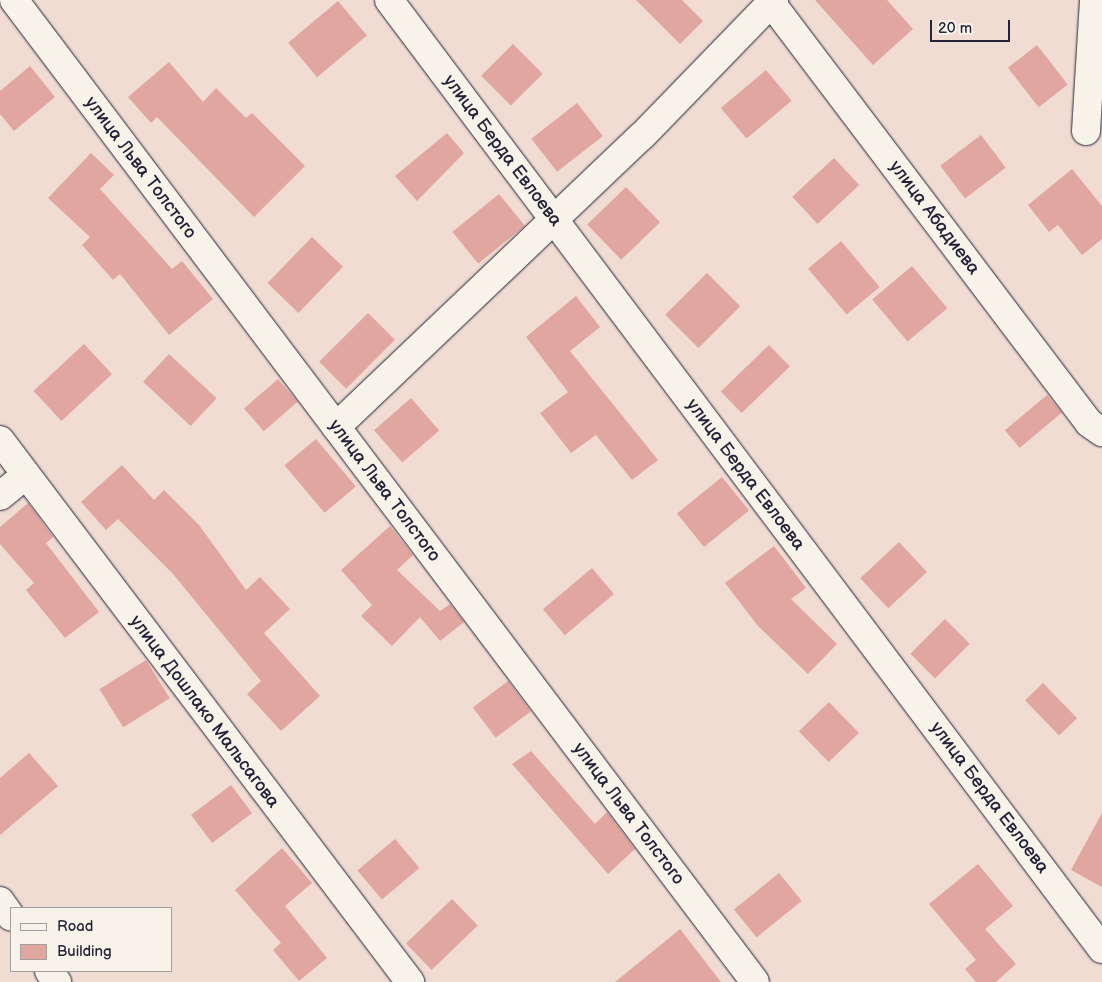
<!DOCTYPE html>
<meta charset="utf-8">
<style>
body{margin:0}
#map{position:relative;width:1102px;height:982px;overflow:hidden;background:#f0dcd2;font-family:"Balsamiq Sans",sans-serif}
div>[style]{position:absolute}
.building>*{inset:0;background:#e1a6a0;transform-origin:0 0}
.roads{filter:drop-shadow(0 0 1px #22223b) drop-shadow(0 0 1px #22223b)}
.minor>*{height:28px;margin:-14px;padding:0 14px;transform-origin:14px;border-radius:14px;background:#f7f3e8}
span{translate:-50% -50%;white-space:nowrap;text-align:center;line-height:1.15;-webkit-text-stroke:4px #f7f3e8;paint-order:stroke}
.street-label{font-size:18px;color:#22223b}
.legend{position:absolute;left:10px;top:907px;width:162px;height:65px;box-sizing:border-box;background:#f7f3e8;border:1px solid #a29fa3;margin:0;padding:6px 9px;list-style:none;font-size:15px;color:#22223b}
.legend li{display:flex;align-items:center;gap:10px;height:25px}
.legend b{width:25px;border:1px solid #a29fa3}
.scale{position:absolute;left:930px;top:20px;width:80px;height:22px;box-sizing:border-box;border:2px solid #22223b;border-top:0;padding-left:6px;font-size:15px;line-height:18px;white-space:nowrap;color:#22223b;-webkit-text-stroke:4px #f7f3e8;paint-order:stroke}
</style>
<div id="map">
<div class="building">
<div style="clip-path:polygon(636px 0,682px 0,703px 21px,680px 44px)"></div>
<div style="clip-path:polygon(815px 0,887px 0,913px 29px,873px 65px)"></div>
<div style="left:338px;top:1px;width:45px;height:65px;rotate:50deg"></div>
<div style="left:513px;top:44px;width:42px;height:45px;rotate:45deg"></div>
<div style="left:1037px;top:45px;width:50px;height:37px;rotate:52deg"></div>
<div style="clip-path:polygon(169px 62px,203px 102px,216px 88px,246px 118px,252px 113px,305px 166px,254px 217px,157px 117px,151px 123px,128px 97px)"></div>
<div style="clip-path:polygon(30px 66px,55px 97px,14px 131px,0 114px,0 91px)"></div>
<div style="left:766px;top:70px;width:40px;height:59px;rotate:50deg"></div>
<div style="left:577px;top:103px;width:42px;height:58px;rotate:52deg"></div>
<div style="clip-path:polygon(447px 133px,464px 153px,417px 201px,395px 176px)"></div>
<div style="left:981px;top:135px;width:41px;height:51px;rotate:53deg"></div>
<div style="clip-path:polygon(91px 153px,114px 175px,100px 189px,172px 269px,182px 261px,213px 299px,169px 335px,120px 274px,113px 280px,82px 245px,90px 237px,48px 198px)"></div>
<div style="left:834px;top:158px;width:37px;height:57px;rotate:47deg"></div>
<div style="clip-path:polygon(1072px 169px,1102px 206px,1102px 239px,1082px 255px,1058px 225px,1049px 232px,1028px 205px)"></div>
<div style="left:626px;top:187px;width:49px;height:54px;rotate:46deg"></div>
<div style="left:499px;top:194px;width:41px;height:60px;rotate:51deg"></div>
<div style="left:312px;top:237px;width:43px;height:64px;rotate:44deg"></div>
<div style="left:841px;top:241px;width:60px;height:43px;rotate:50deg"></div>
<div style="left:912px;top:266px;width:55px;height:52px;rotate:50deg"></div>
<div style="left:707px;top:273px;width:47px;height:59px;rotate:45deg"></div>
<div style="clip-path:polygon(576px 296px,600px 327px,570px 351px,658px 460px,632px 480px,596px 435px,571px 453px,540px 413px,568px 392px,526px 337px)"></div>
<div style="left:368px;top:313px;width:38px;height:69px;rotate:45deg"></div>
<div style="left:84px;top:344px;width:41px;height:69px;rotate:47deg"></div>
<div style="left:769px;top:345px;width:30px;height:67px;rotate:46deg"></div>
<div style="left:169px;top:354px;width:65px;height:38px;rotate:43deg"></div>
<div style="left:278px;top:379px;width:30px;height:45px;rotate:49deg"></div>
<div style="left:1047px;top:395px;width:23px;height:55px;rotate:50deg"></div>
<div style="left:411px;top:398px;width:43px;height:49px;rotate:49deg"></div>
<div style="left:316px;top:439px;width:62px;height:41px;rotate:50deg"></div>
<div style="clip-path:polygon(122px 465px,154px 500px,164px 490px,199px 525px,246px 590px,260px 577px,290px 609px,264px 633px,320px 696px,281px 731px,247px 694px,261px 681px,173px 574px,118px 519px,106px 530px,81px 502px)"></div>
<div style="left:722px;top:477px;width:43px;height:58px;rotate:51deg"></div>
<div style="clip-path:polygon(28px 503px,53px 537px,46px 543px,99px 612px,65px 638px,26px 590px,34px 583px,0 544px,0 527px)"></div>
<div style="clip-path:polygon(390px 526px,413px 555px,397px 570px,440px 611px,450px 604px,464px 622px,440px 641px,420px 617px,392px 646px,361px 616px,372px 605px,341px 570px)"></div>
<div style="left:899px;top:542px;width:41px;height:53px;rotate:47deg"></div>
<div style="clip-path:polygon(774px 546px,806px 588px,791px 599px,837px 644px,808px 674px,758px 626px,725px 583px)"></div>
<div style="left:592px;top:568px;width:34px;height:64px;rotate:50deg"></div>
<div style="left:945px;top:619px;width:35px;height:49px;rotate:45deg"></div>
<div style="left:146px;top:660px;width:45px;height:55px;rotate:58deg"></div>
<div style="left:508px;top:681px;width:38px;height:44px;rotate:53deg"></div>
<div style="left:1043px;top:683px;width:49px;height:25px;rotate:46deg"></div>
<div style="left:829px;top:702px;width:43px;height:42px;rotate:46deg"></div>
<div style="clip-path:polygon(531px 751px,595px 824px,607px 812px,635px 849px,608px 874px,512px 764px)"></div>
<div style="clip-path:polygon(29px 753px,58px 786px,0 835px,0 778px)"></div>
<div style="left:231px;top:785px;width:35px;height:50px;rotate:53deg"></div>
<div style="clip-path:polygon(1102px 813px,1102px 887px,1071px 870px)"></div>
<div style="left:395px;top:839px;width:38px;height:49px;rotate:50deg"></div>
<div style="clip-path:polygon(282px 848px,312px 883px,285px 906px,327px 958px,299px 981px,273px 950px,281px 943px,235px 890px)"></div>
<div style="clip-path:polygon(978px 864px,1013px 906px,985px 929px,1016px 964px,996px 982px,976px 982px,965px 969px,976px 960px,929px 904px)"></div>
<div style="left:779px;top:873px;width:36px;height:58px;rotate:51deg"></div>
<div style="left:452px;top:899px;width:37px;height:64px;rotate:46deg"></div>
<div style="clip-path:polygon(680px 929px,721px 982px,615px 982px,668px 939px)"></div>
</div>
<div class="roads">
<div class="minor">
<div style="left:14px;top:0;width:1230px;rotate:52.96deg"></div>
<div style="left:389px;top:0;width:1187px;rotate:53.08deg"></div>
<div style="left:769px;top:0;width:530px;rotate:52.89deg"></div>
<div style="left:1089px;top:423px;width:16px;rotate:35deg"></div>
<div style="left:1086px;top:131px;width:131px;rotate:-86.5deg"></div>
<div style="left:336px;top:427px;width:422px;rotate:-43.6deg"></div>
<div style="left:642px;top:136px;width:190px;rotate:-45.9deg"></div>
<div style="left:0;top:440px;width:680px;rotate:52.89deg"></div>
<div style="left:0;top:496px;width:32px;rotate:-39deg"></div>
<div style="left:0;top:901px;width:19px;rotate:55deg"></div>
<div style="left:49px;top:971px;width:14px;rotate:54deg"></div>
</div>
</div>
<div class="street-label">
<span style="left:502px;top:151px;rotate:53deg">улица Берда Евлоева</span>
<span style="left:140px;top:168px;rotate:53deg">улица Льва Толстого</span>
<span style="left:934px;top:218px;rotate:53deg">улица Абадиева</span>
<span style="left:745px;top:475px;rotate:53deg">улица Берда Евлоева</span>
<span style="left:384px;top:491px;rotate:53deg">улица Льва Толстого</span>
<span style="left:204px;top:712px;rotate:53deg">улица Дошлако Мальсагова</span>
<span style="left:989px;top:798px;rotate:53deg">улица Берда Евлоева</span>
<span style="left:628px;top:814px;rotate:53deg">улица Льва Толстого</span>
</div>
<ul class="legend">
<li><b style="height:6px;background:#f7f3e8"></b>Road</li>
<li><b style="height:14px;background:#e1a6a0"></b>Building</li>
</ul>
<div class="scale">20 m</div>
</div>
